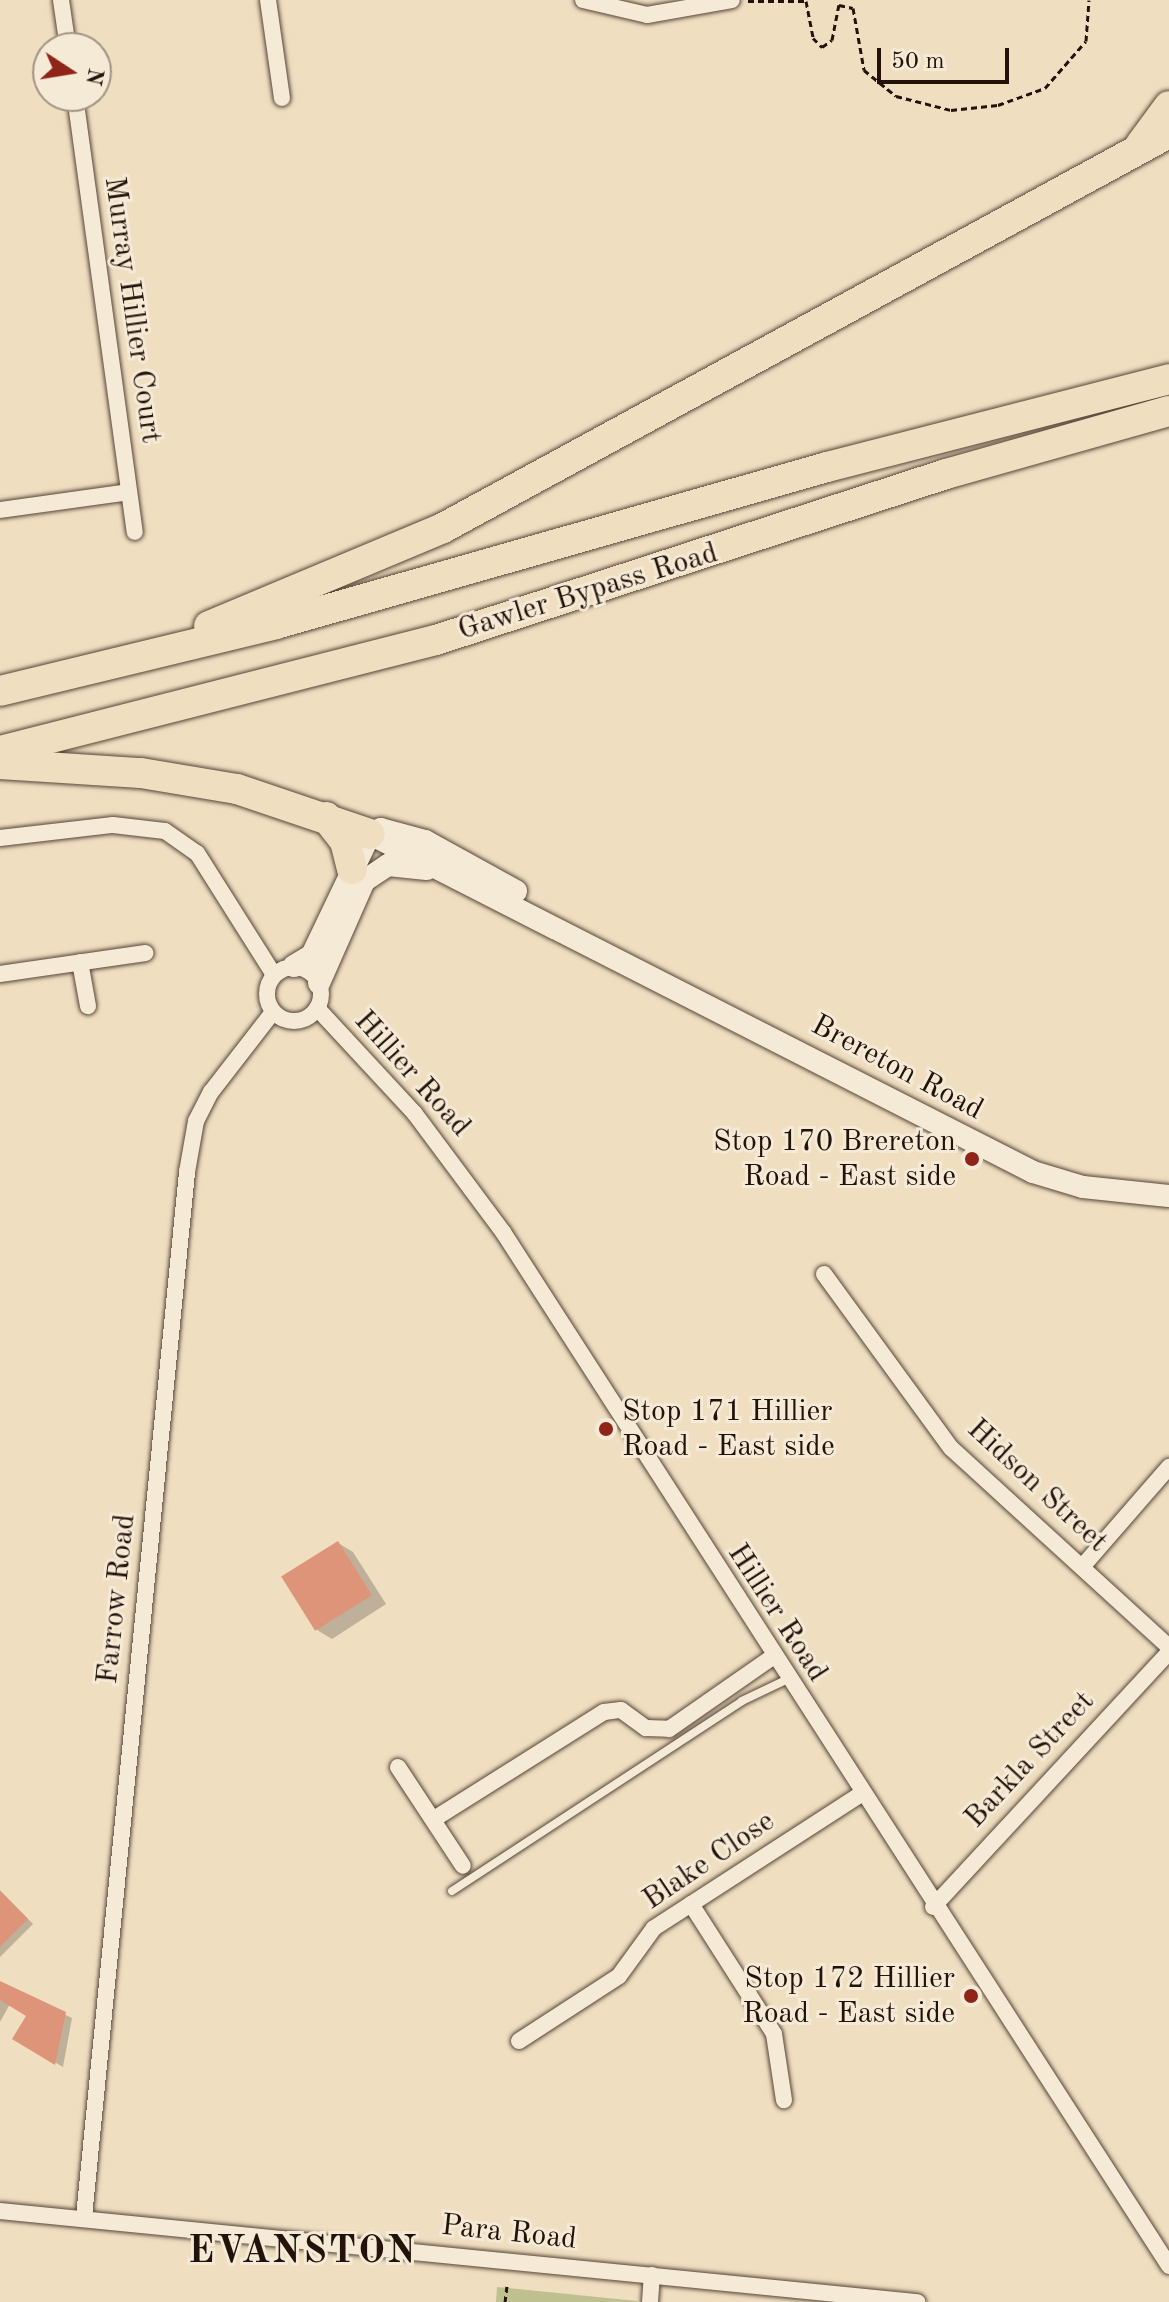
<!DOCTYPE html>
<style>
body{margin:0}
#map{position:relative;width:1169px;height:2302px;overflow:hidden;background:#efdec0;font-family:"Old Standard TT",serif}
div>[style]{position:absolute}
.green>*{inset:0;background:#bec090}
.shadow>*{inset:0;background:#0003}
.building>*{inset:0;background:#de9478;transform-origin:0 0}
.path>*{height:3px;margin-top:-1.5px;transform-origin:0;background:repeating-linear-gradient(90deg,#231209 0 6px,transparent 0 10px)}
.roads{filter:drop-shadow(0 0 2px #564537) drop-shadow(0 0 2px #564537)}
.service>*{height:8px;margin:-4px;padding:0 4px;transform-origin:4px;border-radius:4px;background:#f5ead6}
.minor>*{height:16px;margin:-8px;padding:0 8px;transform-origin:8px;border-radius:8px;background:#f5ead6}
.minor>.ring{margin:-8px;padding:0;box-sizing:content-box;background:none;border:16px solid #f5ead6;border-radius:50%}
.tertiary>*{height:22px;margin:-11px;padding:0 11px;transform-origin:11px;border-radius:11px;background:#f5ead6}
.motorway>*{height:30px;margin:-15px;padding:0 15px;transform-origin:15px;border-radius:15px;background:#efdec0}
.dots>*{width:22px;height:22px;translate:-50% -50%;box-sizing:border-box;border:4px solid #f5ead6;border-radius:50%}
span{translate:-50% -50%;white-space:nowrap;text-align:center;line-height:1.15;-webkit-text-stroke:6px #f5ead6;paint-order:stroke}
.street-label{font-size:30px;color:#231209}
.poi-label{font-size:30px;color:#231209}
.right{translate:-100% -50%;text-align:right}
.left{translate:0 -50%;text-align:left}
.district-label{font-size:38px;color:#231209;font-weight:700;letter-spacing:2px}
.north{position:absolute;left:32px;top:32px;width:80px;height:80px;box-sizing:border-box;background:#f5ead6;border:2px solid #a19484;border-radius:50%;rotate:102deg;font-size:22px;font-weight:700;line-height:32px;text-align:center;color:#231209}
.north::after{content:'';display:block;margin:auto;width:28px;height:36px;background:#8f2418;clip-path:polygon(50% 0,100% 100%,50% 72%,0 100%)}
.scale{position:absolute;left:877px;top:48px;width:132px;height:36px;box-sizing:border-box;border:4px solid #231209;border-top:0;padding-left:10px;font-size:24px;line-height:28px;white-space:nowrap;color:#231209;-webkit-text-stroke:6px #f5ead6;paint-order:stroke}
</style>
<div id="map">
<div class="green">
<div style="clip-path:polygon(497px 2287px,637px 2301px,638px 2302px,496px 2302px)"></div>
</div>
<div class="shadow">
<div style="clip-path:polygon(338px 1543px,353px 1552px,386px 1604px,332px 1639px,317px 1630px)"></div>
<div style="clip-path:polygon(0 1890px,33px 1924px,0 1957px)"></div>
<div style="clip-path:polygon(0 1984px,72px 2018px,63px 2067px,15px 2039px,29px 2015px,10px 2004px,0 2022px)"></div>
</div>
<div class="building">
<div style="left:338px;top:1541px;width:64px;height:67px;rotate:58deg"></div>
<div style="clip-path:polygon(0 1891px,28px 1919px,0 1947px)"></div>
<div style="clip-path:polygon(0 1981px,66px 2012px,55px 2065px,12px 2039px,26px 2016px,0 2000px)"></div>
</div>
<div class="path">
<div style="left:748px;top:1px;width:58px"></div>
<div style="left:806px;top:1px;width:38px;rotate:79deg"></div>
<div style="left:813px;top:38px;width:13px;rotate:45deg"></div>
<div style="left:822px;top:47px;width:12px;rotate:-35deg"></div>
<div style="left:832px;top:40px;width:36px;rotate:-79deg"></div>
<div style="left:839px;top:5px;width:14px;rotate:12deg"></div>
<div style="left:853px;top:8px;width:63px;rotate:79.9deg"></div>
<div style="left:864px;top:70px;width:41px;rotate:39.1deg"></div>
<div style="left:896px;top:96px;width:57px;rotate:14.3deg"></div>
<div style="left:951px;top:110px;width:47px;rotate:-6.1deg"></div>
<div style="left:998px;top:105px;width:50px;rotate:-19.9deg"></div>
<div style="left:1045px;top:88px;width:62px;rotate:-48.9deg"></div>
<div style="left:1086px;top:41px;width:41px;rotate:-85.8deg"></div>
<div style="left:505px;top:2302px;width:16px;rotate:-83deg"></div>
</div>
<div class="roads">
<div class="service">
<div style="left:452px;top:1891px;width:347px;rotate:-33.2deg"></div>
<div style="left:742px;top:1701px;width:49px;rotate:-25.5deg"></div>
</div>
<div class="minor">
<div style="left:61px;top:0;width:49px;rotate:81.7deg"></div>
<div style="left:268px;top:0;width:99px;rotate:81.9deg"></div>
<div style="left:583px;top:0;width:66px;rotate:13.2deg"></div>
<div style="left:647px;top:15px;width:86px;rotate:-10deg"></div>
<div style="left:75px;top:96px;width:440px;rotate:82.2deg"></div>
<div style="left:0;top:510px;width:130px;rotate:-7.9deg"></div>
<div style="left:0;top:838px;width:114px;rotate:-6.6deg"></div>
<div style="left:113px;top:825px;width:52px;rotate:6.6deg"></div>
<div style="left:165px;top:831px;width:39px;rotate:35deg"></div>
<div style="left:197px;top:853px;width:144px;rotate:57.7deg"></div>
<div style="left:80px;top:962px;width:45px;rotate:79.7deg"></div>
<div class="ring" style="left:267px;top:967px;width:38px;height:38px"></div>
<div style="left:0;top:974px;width:147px;rotate:-8.2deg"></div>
<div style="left:317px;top:1008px;width:144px;rotate:47.2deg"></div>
<div style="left:415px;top:1114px;width:147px;rotate:53.3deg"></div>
<div style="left:503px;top:1232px;width:1230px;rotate:57.21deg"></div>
<div style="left:824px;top:1274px;width:215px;rotate:53.9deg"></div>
<div style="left:951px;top:1448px;width:295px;rotate:42.4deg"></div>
<div style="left:1082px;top:1567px;width:133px;rotate:-49deg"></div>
<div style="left:398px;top:1767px;width:118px;rotate:56.7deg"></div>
<div style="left:434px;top:1819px;width:201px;rotate:-32.2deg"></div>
<div style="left:604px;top:1712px;width:17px;rotate:-7deg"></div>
<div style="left:621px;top:1710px;width:31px;rotate:36deg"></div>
<div style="left:646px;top:1728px;width:23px;rotate:2deg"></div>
<div style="left:669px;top:1729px;width:124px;rotate:-34.8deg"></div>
<div style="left:691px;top:1904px;width:154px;rotate:57.4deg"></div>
<div style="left:774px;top:2034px;width:67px;rotate:81.4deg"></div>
<div style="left:933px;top:1907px;width:347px;rotate:-47.2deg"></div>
<div style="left:519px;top:2041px;width:119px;rotate:-33deg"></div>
<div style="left:619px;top:1976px;width:59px;rotate:-53.9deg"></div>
<div style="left:654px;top:1928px;width:247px;rotate:-32.9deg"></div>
<div style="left:0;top:2211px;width:922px;rotate:5.67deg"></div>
<div style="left:84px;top:2217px;width:1050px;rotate:-84.37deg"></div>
<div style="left:187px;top:1172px;width:52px;rotate:-80deg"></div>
<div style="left:196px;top:1121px;width:33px;rotate:-63deg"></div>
<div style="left:211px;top:1092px;width:101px;rotate:-52.2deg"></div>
<div style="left:650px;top:2302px;width:27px;rotate:-86deg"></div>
</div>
<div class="tertiary">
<div style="left:370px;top:834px;width:744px;rotate:27.01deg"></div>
<div style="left:1033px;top:1172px;width:52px;rotate:16.7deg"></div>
<div style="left:1083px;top:1187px;width:86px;rotate:6deg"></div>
<div style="left:294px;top:966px;width:21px;rotate:-31deg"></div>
<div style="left:312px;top:955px;width:134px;rotate:-64.4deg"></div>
<div style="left:370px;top:834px;width:12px;rotate:-24deg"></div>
<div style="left:381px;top:829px;width:46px;rotate:15.3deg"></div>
<div style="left:425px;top:841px;width:104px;rotate:28.8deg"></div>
<div style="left:319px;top:983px;width:111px;rotate:-66.2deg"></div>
<div style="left:364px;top:881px;width:29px;rotate:-34deg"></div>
<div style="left:388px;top:865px;width:39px;rotate:6deg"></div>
</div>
<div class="motorway">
<div style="left:1141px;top:144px;width:47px;rotate:-53.6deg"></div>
<div style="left:209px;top:626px;width:254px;rotate:-22.7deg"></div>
<div style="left:443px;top:528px;width:826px;rotate:-28.55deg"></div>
<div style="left:0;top:691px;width:284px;rotate:-13.6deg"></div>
<div style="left:276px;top:624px;width:573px;rotate:-15.9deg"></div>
<div style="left:827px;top:467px;width:353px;rotate:-14.4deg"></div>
<div style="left:0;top:751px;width:450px;rotate:-14.3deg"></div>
<div style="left:436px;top:640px;width:536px;rotate:-18.03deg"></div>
<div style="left:946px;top:474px;width:232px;rotate:-15.8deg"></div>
<div style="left:0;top:764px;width:141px;rotate:3.7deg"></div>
<div style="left:141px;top:773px;width:97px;rotate:9.5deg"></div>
<div style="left:237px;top:789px;width:140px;rotate:18.7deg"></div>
<div style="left:326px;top:817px;width:31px;rotate:52deg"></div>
<div style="left:345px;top:841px;width:29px;rotate:76deg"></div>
</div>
</div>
<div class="dots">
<div style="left:972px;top:1159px;background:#8f2418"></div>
<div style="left:606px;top:1429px;background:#8f2418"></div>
<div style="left:971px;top:1996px;background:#8f2418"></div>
</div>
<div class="street-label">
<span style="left:132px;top:310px;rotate:82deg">Murray Hillier Court</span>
<span style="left:588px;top:592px;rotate:-17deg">Gawler Bypass Road</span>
<span style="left:897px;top:1068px;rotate:28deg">Brereton Road</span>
<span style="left:412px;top:1074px;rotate:48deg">Hillier Road</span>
<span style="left:1037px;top:1486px;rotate:43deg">Hidson Street</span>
<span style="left:117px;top:1599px;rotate:-84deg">Farrow Road</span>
<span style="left:777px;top:1613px;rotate:57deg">Hillier Road</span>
<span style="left:1030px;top:1760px;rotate:-47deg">Barkla Street</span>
<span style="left:709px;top:1861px;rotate:-34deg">Blake Close</span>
<span style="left:509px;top:2233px;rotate:6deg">Para Road</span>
</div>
<div class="poi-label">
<span class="right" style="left:956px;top:1159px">Stop 170 Brereton<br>Road - East side</span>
<span class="left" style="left:622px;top:1429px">Stop 171 Hillier<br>Road - East side</span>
<span class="right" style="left:955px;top:1996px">Stop 172 Hillier<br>Road - East side</span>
</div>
<div class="district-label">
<span style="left:303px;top:2253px">EVANSTON</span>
</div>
<div class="north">N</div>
<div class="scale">50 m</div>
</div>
